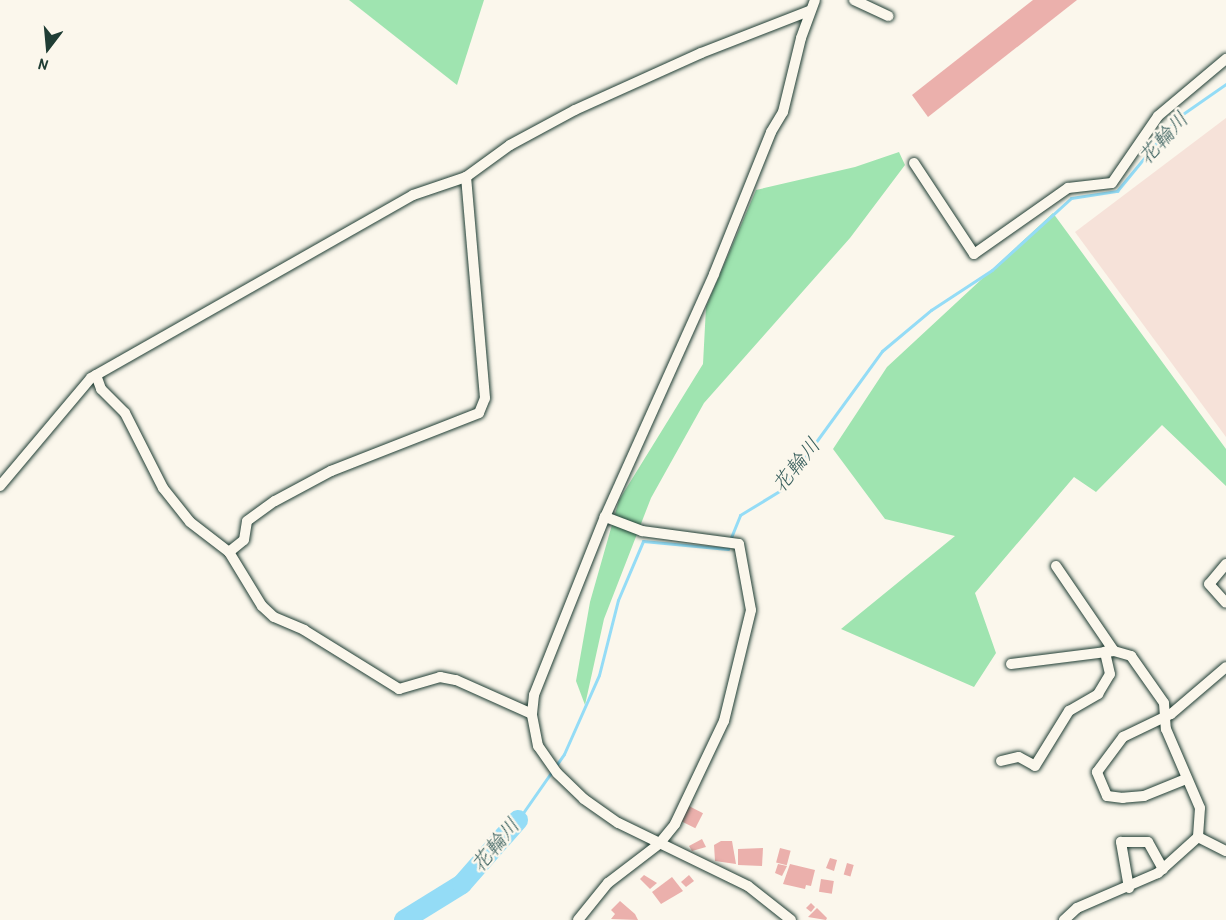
<!DOCTYPE html>
<meta charset="utf-8">
<style>
body{margin:0}
#map{position:relative;width:1226px;height:920px;overflow:hidden;background:#fbf7ec;font-family:"Patrick Hand","Klee One",sans-serif}
div>[style]{position:absolute}
.built>*{inset:0;background:#f6e2d9}
.green>*{inset:0;background:#9fe4b0}
.stream>*{height:3px;margin:-1.5px;padding:0 1.5px;transform-origin:1.5px;border-radius:1.5px;background:#94dcf6}
.river>*{height:20px;margin:-10px;padding:0 10px;transform-origin:10px;border-radius:10px;background:#94dcf6}
.building>*{inset:0;background:#ebb0ac;transform-origin:0 0}
.roads{filter:drop-shadow(0 0 2px #1f3d34) drop-shadow(0 0 2px #1f3d34)}
.minor>*{height:10px;margin:-5px;padding:0 5px;transform-origin:5px;border-radius:5px;background:#fbf7ec}
span{translate:-50% -50%;white-space:nowrap;text-align:center;line-height:1.15;-webkit-text-stroke:5px #fbf7ec;paint-order:stroke}
.water-label{font-size:21px;color:#365d5b;font-style:italic}
.north{position:absolute;left:18px;top:18px;width:60px;height:60px;-webkit-text-stroke:4px #fbf7ec;paint-order:stroke;rotate:196deg;font-size:16px;font-weight:700;line-height:24px;text-align:center;color:#1f3d34}
.north::after{content:'';display:block;margin:auto;width:21px;height:27px;background:#1f3d34;clip-path:polygon(50% 0,100% 100%,50% 72%,0 100%)}
</style>
<div id="map">
<div class="built">
<div style="clip-path:polygon(1226px 118px,1226px 437px,1075px 232px)"></div>
</div>
<div class="green">
<div style="clip-path:polygon(349px 0,484px 0,457px 85px)"></div>
<div style="clip-path:polygon(899px 152px,905px 165px,850px 238px,704px 403px,651px 498px,604px 619px,585px 705px,576px 681px,590px 602px,619px 500px,703px 364px,706px 307px,756px 190px,855px 167px)"></div>
<div style="clip-path:polygon(1053px 213px,1226px 449px,1226px 486px,1162px 425px,1096px 492px,1074px 477px,975px 593px,996px 653px,974px 687px,841px 629px,955px 536px,885px 519px,833px 449px,887px 367px)"></div>
</div>
<div class="stream">
<div style="left:730px;top:540px;width:27px;rotate:-68deg"></div>
<div style="left:740px;top:515px;width:48px;rotate:-31.4deg"></div>
<div style="left:781px;top:490px;width:172px;rotate:-54deg"></div>
<div style="left:882px;top:351px;width:64px;rotate:-39.9deg"></div>
<div style="left:931px;top:310px;width:73px;rotate:-33.3deg"></div>
<div style="left:992px;top:270px;width:107px;rotate:-42.3deg"></div>
<div style="left:1071px;top:198px;width:47px;rotate:-8.7deg"></div>
<div style="left:1117px;top:191px;width:94px;rotate:-50.6deg"></div>
<div style="left:1177px;top:118px;width:60px;rotate:-34.8deg"></div>
<div style="left:518px;top:820px;width:80px;rotate:-55.1deg"></div>
<div style="left:564px;top:754px;width:86px;rotate:-66.1deg"></div>
<div style="left:599px;top:675px;width:77px;rotate:-75.8deg"></div>
<div style="left:618px;top:600px;width:64px;rotate:-67deg"></div>
<div style="left:643px;top:541px;width:85px;rotate:5.4deg"></div>
<div style="left:728px;top:549px;width:3px;rotate:-90deg"></div>
</div>
<div class="river">
<div style="left:404px;top:920px;width:68px;rotate:-31.8deg"></div>
<div style="left:462px;top:884px;width:85px;rotate:-48.8deg"></div>
</div>
<div class="building">
<div style="clip-path:polygon(1033px 0,1077px 0,928px 117px,912px 95px)"></div>
<div style="left:687px;top:805px;width:18px;height:17px;rotate:27deg"></div>
<div style="clip-path:polygon(702px 839px,706px 847px,692px 851px,689px 846px)"></div>
<div style="clip-path:polygon(721px 841px,732px 841px,736px 864px,715px 861px,714px 845px)"></div>
<div style="clip-path:polygon(763px 848px,762px 866px,738px 865px,738px 849px)"></div>
<div style="left:780px;top:848px;width:11px;height:15px;rotate:15deg"></div>
<div style="clip-path:polygon(830px 858px,837px 860px,834px 871px,826px 868px)"></div>
<div style="left:847px;top:863px;width:7px;height:12px;rotate:16deg"></div>
<div style="clip-path:polygon(778px 864px,787px 866px,782px 876px,775px 873px)"></div>
<div style="clip-path:polygon(790px 864px,815px 870px,811px 886px,806px 885px,805px 889px,783px 884px)"></div>
<div style="clip-path:polygon(644px 875px,657px 883px,650px 889px,640px 879px)"></div>
<div style="clip-path:polygon(689px 875px,694px 881px,686px 887px,681px 882px)"></div>
<div style="clip-path:polygon(672px 877px,683px 891px,661px 904px,652px 892px)"></div>
<div style="left:821px;top:879px;width:13px;height:13px;rotate:9deg"></div>
<div style="clip-path:polygon(620px 901px,635px 914px,638px 920px,611px 919px,615px 914px,611px 910px)"></div>
<div style="clip-path:polygon(811px 903px,815px 907px,811px 912px,806px 908px)"></div>
<div style="clip-path:polygon(817px 908px,827px 918px,826px 920px,808px 917px)"></div>
</div>
<div class="roads">
<div class="minor">
<div style="left:854px;top:0;width:38px;rotate:25deg"></div>
<div style="left:914px;top:163px;width:109px;rotate:56.6deg"></div>
<div style="left:974px;top:254px;width:115px;rotate:-35.1deg"></div>
<div style="left:1068px;top:188px;width:44px;rotate:-6.5deg"></div>
<div style="left:1112px;top:183px;width:81px;rotate:-55.5deg"></div>
<div style="left:1158px;top:116px;width:89px;rotate:-40deg"></div>
<div style="left:96px;top:375px;width:15px;rotate:70deg"></div>
<div style="left:101px;top:389px;width:34px;rotate:45deg"></div>
<div style="left:125px;top:413px;width:84px;rotate:63.1deg"></div>
<div style="left:163px;top:488px;width:43px;rotate:51.5deg"></div>
<div style="left:190px;top:522px;width:49px;rotate:37.6deg"></div>
<div style="left:229px;top:552px;width:63px;rotate:58.6deg"></div>
<div style="left:262px;top:606px;width:16px;rotate:43deg"></div>
<div style="left:274px;top:617px;width:33px;rotate:23deg"></div>
<div style="left:304px;top:630px;width:112px;rotate:31.8deg"></div>
<div style="left:399px;top:689px;width:43px;rotate:-16.3deg"></div>
<div style="left:440px;top:677px;width:16px;rotate:11deg"></div>
<div style="left:456px;top:680px;width:83px;rotate:24.1deg"></div>
<div style="left:0;top:486px;width:141px;rotate:-49.9deg"></div>
<div style="left:91px;top:378px;width:370px;rotate:-29.6deg"></div>
<div style="left:413px;top:195px;width:56px;rotate:-18.8deg"></div>
<div style="left:466px;top:177px;width:54px;rotate:-36deg"></div>
<div style="left:510px;top:145px;width:74px;rotate:-28.3deg"></div>
<div style="left:575px;top:110px;width:138px;rotate:-24.3deg"></div>
<div style="left:701px;top:53px;width:116px;rotate:-21.3deg"></div>
<div style="left:229px;top:552px;width:19px;rotate:-39deg"></div>
<div style="left:244px;top:540px;width:19px;rotate:-81deg"></div>
<div style="left:247px;top:521px;width:34px;rotate:-36deg"></div>
<div style="left:275px;top:501px;width:64px;rotate:-28.2deg"></div>
<div style="left:331px;top:471px;width:159px;rotate:-21.4deg"></div>
<div style="left:479px;top:413px;width:16px;rotate:-68deg"></div>
<div style="left:485px;top:398px;width:222px;rotate:-94.9deg"></div>
<div style="left:1226px;top:564px;width:26px;rotate:130deg"></div>
<div style="left:1209px;top:584px;width:25px;rotate:48deg"></div>
<div style="left:1056px;top:566px;width:103px;rotate:55.7deg"></div>
<div style="left:1011px;top:664px;width:104px;rotate:-7.2deg"></div>
<div style="left:1114px;top:651px;width:18px;rotate:16deg"></div>
<div style="left:1131px;top:656px;width:57px;rotate:54.9deg"></div>
<div style="left:1164px;top:703px;width:26px;rotate:86deg"></div>
<div style="left:1166px;top:729px;width:86px;rotate:66.7deg"></div>
<div style="left:1200px;top:808px;width:29px;rotate:94deg"></div>
<div style="left:1198px;top:837px;width:54px;rotate:138deg"></div>
<div style="left:1158px;top:873px;width:88px;rotate:156.6deg"></div>
<div style="left:1077px;top:908px;width:18px;rotate:137deg"></div>
<div style="left:1001px;top:761px;width:18px;rotate:-13deg"></div>
<div style="left:1019px;top:757px;width:18px;rotate:29deg"></div>
<div style="left:1035px;top:766px;width:65px;rotate:-58.3deg"></div>
<div style="left:1069px;top:711px;width:34px;rotate:-30deg"></div>
<div style="left:1098px;top:694px;width:23px;rotate:-59deg"></div>
<div style="left:1110px;top:674px;width:23px;rotate:-103deg"></div>
<div style="left:1186px;top:779px;width:45px;rotate:158deg"></div>
<div style="left:1144px;top:796px;width:21px;rotate:175deg"></div>
<div style="left:1123px;top:798px;width:16px;rotate:-173deg"></div>
<div style="left:1107px;top:796px;width:26px;rotate:-113deg"></div>
<div style="left:1097px;top:772px;width:44px;rotate:-53.4deg"></div>
<div style="left:1123px;top:737px;width:53px;rotate:-25.6deg"></div>
<div style="left:1171px;top:714px;width:72px;rotate:-40.5deg"></div>
<div style="left:1198px;top:837px;width:31px;rotate:27deg"></div>
<div style="left:1129px;top:888px;width:47px;rotate:-99.9deg"></div>
<div style="left:1121px;top:842px;width:27px"></div>
<div style="left:1148px;top:842px;width:31px;rotate:61deg"></div>
<div style="left:578px;top:920px;width:48px;rotate:-51deg"></div>
<div style="left:608px;top:883px;width:64px;rotate:-37.4deg"></div>
<div style="left:659px;top:844px;width:26px;rotate:-51deg"></div>
<div style="left:675px;top:824px;width:114px;rotate:-64.6deg"></div>
<div style="left:724px;top:721px;width:114px;rotate:-76.3deg"></div>
<div style="left:751px;top:610px;width:67px;rotate:-100.3deg"></div>
<div style="left:739px;top:544px;width:98px;rotate:-172.4deg"></div>
<div style="left:642px;top:531px;width:40px;rotate:-159deg"></div>
<div style="left:791px;top:920px;width:55px;rotate:-141.7deg"></div>
<div style="left:748px;top:886px;width:144px;rotate:-154.1deg"></div>
<div style="left:618px;top:823px;width:42px;rotate:-144.8deg"></div>
<div style="left:584px;top:799px;width:37px;rotate:-136deg"></div>
<div style="left:557px;top:773px;width:33px;rotate:-125deg"></div>
<div style="left:538px;top:746px;width:33px;rotate:-101deg"></div>
<div style="left:532px;top:714px;width:19px;rotate:-84deg"></div>
<div style="left:534px;top:695px;width:192px;rotate:-68.3deg"></div>
<div style="left:605px;top:517px;width:266px;rotate:-65.8deg"></div>
<div style="left:714px;top:274px;width:153px;rotate:-68.1deg"></div>
<div style="left:771px;top:132px;width:23px;rotate:-59deg"></div>
<div style="left:783px;top:112px;width:76px;rotate:-76.3deg"></div>
<div style="left:801px;top:38px;width:40px;rotate:-69.8deg"></div>
</div>
</div>
<div class="water-label">
<span style="left:1163px;top:138px;rotate:-47deg">花輪川</span>
<span style="left:796px;top:465px;rotate:-51deg">花輪川</span>
<span style="left:495px;top:845px;rotate:-50deg">花輪川</span>
</div>
<div class="north">N</div>
</div>
